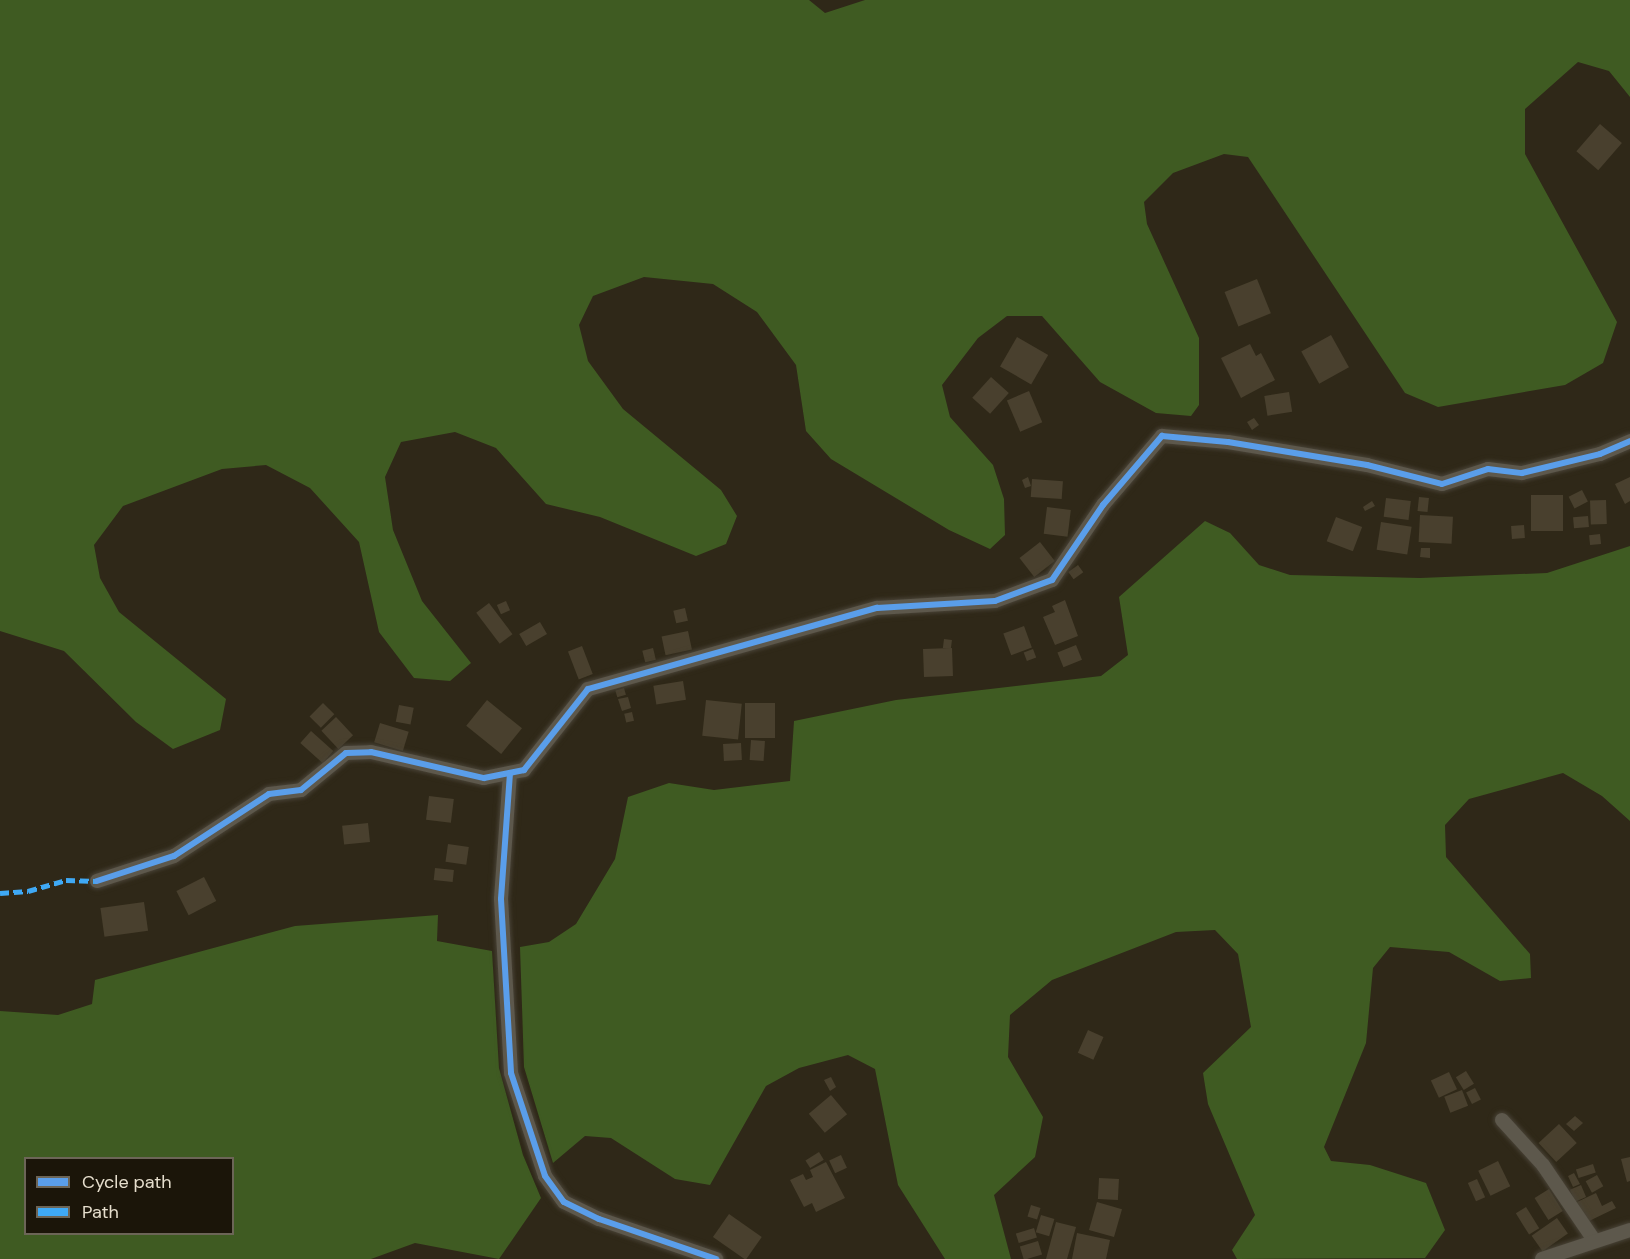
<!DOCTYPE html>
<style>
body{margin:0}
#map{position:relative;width:1630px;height:1259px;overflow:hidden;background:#2f2818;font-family:"DM Sans",sans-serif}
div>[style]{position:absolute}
.forest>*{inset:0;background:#3f5b22}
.building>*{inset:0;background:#49402e;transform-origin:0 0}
.roads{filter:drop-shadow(0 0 2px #484236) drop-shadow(0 0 2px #484236)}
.minor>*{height:14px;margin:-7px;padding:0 7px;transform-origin:7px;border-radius:7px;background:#5d584c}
.quiet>*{height:4.5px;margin-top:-2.25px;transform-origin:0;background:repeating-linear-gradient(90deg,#3fa9f5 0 9px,transparent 0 13.5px)}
.cycleway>*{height:6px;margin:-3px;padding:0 3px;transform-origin:3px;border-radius:3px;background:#5a9eea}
span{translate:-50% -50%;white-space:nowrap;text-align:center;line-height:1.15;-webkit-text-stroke:4.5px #1b1509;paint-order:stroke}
.legend{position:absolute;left:24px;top:1157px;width:210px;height:78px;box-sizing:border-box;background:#1b1509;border:2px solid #6c6557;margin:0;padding:8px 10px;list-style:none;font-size:18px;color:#e6decd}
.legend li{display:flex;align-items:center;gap:12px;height:30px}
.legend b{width:30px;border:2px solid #6c6557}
</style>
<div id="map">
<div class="forest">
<div style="clip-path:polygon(0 0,809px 0,825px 13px,865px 0,1630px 0,1630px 97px,1609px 71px,1578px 62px,1525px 109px,1525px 154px,1617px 322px,1603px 363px,1565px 385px,1438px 407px,1405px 393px,1248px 157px,1224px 154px,1173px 173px,1144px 202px,1147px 224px,1199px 338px,1199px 405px,1191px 416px,1156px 413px,1100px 382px,1042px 316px,1007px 316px,978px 338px,942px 385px,950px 417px,993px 465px,1004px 499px,1005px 535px,990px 549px,949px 530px,831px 459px,806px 431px,796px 365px,757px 312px,713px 284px,644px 277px,593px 296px,579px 325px,588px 361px,623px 409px,721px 490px,737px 516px,726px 544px,696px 556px,600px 517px,546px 504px,496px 448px,455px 432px,401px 442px,385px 477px,393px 530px,422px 601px,471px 663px,450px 681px,414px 678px,379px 632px,359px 542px,310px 488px,266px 465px,222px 469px,123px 506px,94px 545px,100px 578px,119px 612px,226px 699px,220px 730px,173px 749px,136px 722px,64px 651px,0 631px)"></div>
<div style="clip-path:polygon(1205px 521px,1230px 533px,1259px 565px,1290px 575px,1420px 578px,1547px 573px,1630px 546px,1630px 821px,1602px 796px,1563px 773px,1469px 799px,1445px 825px,1446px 857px,1530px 954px,1531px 978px,1500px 981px,1449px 952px,1390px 947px,1373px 968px,1366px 1043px,1324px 1147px,1331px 1161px,1370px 1165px,1426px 1183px,1445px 1230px,1425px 1258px,1237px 1259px,1232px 1250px,1255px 1215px,1208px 1104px,1203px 1073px,1251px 1027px,1238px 954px,1215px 930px,1176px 932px,1052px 980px,1010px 1015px,1008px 1057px,1043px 1117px,1035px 1157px,994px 1195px,1011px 1259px,945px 1259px,898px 1185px,875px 1069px,848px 1055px,799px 1068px,766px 1086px,710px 1185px,675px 1179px,611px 1138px,585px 1136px,553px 1163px,524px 1067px,520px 947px,549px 942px,576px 924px,615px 859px,628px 797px,669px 783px,714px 790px,790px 781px,794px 721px,896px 700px,1101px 676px,1128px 655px,1119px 597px)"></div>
<div style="clip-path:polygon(evenodd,438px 915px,437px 941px,492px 951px,499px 1068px,523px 1155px,541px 1198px,499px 1259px,415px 1243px,371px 1259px,0 1259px,0 1011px,58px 1015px,92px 1004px,95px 980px,295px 926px,438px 915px,26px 1158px,232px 1158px,232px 1234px,26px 1234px,26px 1158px)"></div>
</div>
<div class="building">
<div style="left:1600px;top:124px;width:29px;height:36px;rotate:41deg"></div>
<div style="left:1257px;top:279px;width:37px;height:35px;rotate:68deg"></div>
<div style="left:1331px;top:335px;width:37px;height:34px;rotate:61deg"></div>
<div style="left:1017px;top:337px;width:36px;height:34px;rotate:30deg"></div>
<div style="clip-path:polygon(1250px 344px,1256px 356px,1261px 353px,1275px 380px,1241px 398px,1221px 358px)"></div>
<div style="left:991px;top:377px;width:24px;height:28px;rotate:42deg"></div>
<div style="left:1029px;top:391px;width:34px;height:24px;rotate:67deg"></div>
<div style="left:1289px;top:392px;width:20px;height:25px;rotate:81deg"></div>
<div style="clip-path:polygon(1254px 418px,1259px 425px,1252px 430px,1247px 422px)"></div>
<div style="clip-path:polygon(1028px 477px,1031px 486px,1025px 488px,1022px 480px)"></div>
<div style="clip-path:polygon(1630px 477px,1630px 501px,1625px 504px,1615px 484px)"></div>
<div style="left:1032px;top:479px;width:31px;height:18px;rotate:4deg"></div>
<div style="left:1582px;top:490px;width:13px;height:15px;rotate:63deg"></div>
<div style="left:1563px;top:495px;width:36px;height:32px;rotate:90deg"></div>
<div style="left:1419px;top:497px;width:10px;height:14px;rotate:6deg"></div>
<div style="left:1386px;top:498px;width:25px;height:19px;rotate:7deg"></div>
<div style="left:1606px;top:500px;width:24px;height:16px;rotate:88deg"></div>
<div style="clip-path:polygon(1372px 501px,1375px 506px,1365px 511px,1363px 507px)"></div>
<div style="left:1047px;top:507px;width:24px;height:27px;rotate:7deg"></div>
<div style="left:1420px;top:515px;width:33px;height:27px;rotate:3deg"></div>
<div style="left:1588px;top:516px;width:11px;height:15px;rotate:85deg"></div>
<div style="left:1336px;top:517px;width:28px;height:26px;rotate:21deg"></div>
<div style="left:1381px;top:522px;width:31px;height:28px;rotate:9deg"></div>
<div style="left:1524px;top:525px;width:13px;height:13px;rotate:86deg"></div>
<div style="left:1600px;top:534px;width:10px;height:11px;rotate:84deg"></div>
<div style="left:1040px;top:542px;width:24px;height:26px;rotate:52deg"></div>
<div style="clip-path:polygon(1421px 548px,1430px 548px,1430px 558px,1420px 557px)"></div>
<div style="left:1078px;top:565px;width:9px;height:12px;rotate:54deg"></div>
<div style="clip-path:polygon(1065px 600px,1078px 636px,1055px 645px,1043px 617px,1055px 612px,1052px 606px)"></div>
<div style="left:506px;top:601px;width:10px;height:10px;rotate:66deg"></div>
<div style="left:489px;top:603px;width:39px;height:16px;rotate:53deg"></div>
<div style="left:685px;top:608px;width:13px;height:12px;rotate:77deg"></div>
<div style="left:540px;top:622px;width:14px;height:24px;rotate:60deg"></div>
<div style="left:1024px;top:626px;width:23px;height:22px;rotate:70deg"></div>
<div style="left:688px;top:631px;width:19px;height:27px;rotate:78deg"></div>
<div style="left:944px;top:639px;width:8px;height:9px;rotate:7deg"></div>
<div style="left:1076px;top:645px;width:16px;height:20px;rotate:68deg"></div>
<div style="left:582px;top:646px;width:30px;height:15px;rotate:69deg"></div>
<div style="left:653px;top:648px;width:12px;height:11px;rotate:76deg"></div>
<div style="left:952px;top:648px;width:28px;height:29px;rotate:88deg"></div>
<div style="left:1033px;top:649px;width:9px;height:10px;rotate:69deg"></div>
<div style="left:683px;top:681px;width:19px;height:30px;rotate:81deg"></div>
<div style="left:624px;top:688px;width:7px;height:9px;rotate:74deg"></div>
<div style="clip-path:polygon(628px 697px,631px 708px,622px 711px,618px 699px)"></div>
<div style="left:487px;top:700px;width:45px;height:33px;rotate:39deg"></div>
<div style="left:706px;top:700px;width:36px;height:36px;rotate:6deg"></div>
<div style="left:323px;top:703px;width:16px;height:19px;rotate:45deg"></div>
<div style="left:745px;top:703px;width:30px;height:35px"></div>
<div style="left:399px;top:705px;width:15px;height:17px;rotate:11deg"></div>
<div style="left:632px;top:712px;width:9px;height:8px;rotate:77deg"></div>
<div style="left:336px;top:717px;width:25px;height:20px;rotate:47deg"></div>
<div style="left:380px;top:723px;width:30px;height:20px;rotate:17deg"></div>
<div style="left:311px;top:731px;width:30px;height:16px;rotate:42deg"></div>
<div style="left:751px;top:740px;width:14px;height:20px;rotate:4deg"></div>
<div style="left:741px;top:743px;width:17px;height:18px;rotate:87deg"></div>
<div style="left:429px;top:796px;width:25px;height:24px;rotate:7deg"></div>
<div style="left:368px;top:823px;width:19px;height:26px;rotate:84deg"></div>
<div style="left:448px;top:844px;width:21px;height:18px;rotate:8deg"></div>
<div style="left:435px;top:868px;width:19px;height:12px;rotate:6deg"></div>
<div style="left:204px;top:877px;width:27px;height:31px;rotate:63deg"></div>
<div style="left:144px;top:902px;width:29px;height:44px;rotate:82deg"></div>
<div style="left:1088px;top:1030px;width:17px;height:25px;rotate:24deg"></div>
<div style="left:1466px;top:1071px;width:15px;height:12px;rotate:58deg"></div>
<div style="left:1449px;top:1072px;width:19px;height:20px;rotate:65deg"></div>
<div style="clip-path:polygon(831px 1077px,836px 1087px,830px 1091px,824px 1080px)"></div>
<div style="left:1475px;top:1088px;width:13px;height:10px;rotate:63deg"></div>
<div style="left:1462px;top:1090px;width:17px;height:19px;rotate:69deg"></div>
<div style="left:831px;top:1095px;width:25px;height:29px;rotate:50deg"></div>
<div style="clip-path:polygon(1575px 1116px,1583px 1123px,1574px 1131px,1566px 1124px)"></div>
<div style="left:1559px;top:1124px;width:26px;height:28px;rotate:47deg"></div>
<div style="left:819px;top:1152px;width:9px;height:16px;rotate:58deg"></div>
<div style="left:841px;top:1155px;width:14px;height:13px;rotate:65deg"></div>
<div style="clip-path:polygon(1630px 1157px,1630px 1181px,1627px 1182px,1621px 1159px)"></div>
<div style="left:1498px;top:1161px;width:28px;height:22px;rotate:64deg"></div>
<div style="clip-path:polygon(826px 1162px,845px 1198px,816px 1212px,812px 1203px,804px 1207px,790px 1180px,803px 1174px,806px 1180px,813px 1177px,810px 1170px)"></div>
<div style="left:1593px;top:1164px;width:9px;height:18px;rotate:72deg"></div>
<div style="clip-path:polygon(1574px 1173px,1580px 1184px,1573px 1187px,1568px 1176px)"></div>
<div style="left:1597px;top:1175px;width:13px;height:13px;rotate:61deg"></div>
<div style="left:1099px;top:1178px;width:20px;height:21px;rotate:3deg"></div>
<div style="left:1477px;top:1179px;width:20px;height:10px;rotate:66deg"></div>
<div style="left:1581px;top:1185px;width:13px;height:12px;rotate:67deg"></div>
<div style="left:1549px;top:1189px;width:26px;height:17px;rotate:58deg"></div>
<div style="clip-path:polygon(1596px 1193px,1602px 1206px,1612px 1201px,1616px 1208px,1587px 1222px,1577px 1202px)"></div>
<div style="left:1097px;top:1202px;width:26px;height:29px;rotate:16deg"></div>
<div style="left:1031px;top:1205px;width:10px;height:12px;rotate:17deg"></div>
<div style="left:1526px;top:1207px;width:25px;height:12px;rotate:58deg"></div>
<div style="left:729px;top:1214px;width:40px;height:28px;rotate:35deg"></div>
<div style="left:1041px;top:1215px;width:14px;height:18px;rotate:17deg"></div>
<div style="left:1557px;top:1218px;width:19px;height:31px;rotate:55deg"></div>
<div style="clip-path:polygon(1056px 1222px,1076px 1227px,1067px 1259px,1046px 1259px)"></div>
<div style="left:1034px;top:1228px;width:10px;height:19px;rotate:73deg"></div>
<div style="clip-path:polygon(1077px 1233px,1110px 1240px,1106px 1259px,1072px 1259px)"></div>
<div style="left:1038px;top:1241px;width:14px;height:19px;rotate:73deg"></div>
</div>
<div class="roads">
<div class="minor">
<div style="left:510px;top:773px;width:126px;rotate:94.1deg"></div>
<div style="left:501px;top:899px;width:174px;rotate:86.7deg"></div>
<div style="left:511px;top:1073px;width:108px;rotate:71.7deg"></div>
<div style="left:545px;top:1176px;width:32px;rotate:54deg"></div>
<div style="left:564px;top:1202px;width:39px;rotate:26deg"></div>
<div style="left:599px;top:1219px;width:124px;rotate:18.9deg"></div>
<div style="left:97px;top:881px;width:81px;rotate:-18deg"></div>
<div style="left:174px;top:856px;width:113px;rotate:-33.1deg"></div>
<div style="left:269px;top:794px;width:32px;rotate:-7deg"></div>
<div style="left:301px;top:790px;width:58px;rotate:-39.4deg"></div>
<div style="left:346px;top:753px;width:25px;rotate:-2deg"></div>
<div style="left:371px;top:752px;width:116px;rotate:13deg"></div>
<div style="left:484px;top:778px;width:41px;rotate:-11.3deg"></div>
<div style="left:524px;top:770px;width:103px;rotate:-51.7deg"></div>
<div style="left:588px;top:689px;width:300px;rotate:-15.7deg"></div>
<div style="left:877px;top:608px;width:118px;rotate:-3.4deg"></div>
<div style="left:995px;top:601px;width:61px;rotate:-20.2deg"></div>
<div style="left:1052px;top:580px;width:91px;rotate:-55.8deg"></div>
<div style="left:1103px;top:505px;width:91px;rotate:-49.5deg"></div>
<div style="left:1162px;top:436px;width:66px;rotate:5.2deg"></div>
<div style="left:1228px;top:442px;width:141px;rotate:9.4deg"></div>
<div style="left:1367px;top:465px;width:77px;rotate:14.2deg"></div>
<div style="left:1442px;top:484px;width:48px;rotate:-18.1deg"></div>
<div style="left:1488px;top:469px;width:34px;rotate:7deg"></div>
<div style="left:1522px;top:473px;width:80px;rotate:-13.7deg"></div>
<div style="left:1600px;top:454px;width:33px;rotate:-23deg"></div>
<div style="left:1502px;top:1120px;width:61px;rotate:47.7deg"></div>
<div style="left:1543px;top:1165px;width:91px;rotate:55.8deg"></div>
<div style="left:1542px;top:1259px;width:93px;rotate:-18.2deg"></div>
</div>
</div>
<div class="quiet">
<div style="left:0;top:893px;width:28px;rotate:-4deg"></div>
<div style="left:28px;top:891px;width:40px;rotate:-16deg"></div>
<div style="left:66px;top:880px;width:31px;rotate:2deg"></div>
</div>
<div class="cycleway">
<div style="left:510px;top:773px;width:126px;rotate:94.1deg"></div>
<div style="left:501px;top:899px;width:174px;rotate:86.7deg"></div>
<div style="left:511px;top:1073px;width:108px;rotate:71.7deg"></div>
<div style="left:545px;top:1176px;width:32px;rotate:54deg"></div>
<div style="left:564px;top:1202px;width:39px;rotate:26deg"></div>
<div style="left:599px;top:1219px;width:124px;rotate:18.9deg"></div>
<div style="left:97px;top:881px;width:81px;rotate:-18deg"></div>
<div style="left:174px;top:856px;width:113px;rotate:-33.1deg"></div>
<div style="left:269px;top:794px;width:32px;rotate:-7deg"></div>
<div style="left:301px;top:790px;width:58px;rotate:-39.4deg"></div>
<div style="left:346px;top:753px;width:25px;rotate:-2deg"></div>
<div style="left:371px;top:752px;width:116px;rotate:13deg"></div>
<div style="left:484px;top:778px;width:41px;rotate:-11.3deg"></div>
<div style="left:524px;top:770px;width:103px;rotate:-51.7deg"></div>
<div style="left:588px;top:689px;width:300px;rotate:-15.7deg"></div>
<div style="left:877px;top:608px;width:118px;rotate:-3.4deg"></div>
<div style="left:995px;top:601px;width:61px;rotate:-20.2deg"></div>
<div style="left:1052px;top:580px;width:91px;rotate:-55.8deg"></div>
<div style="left:1103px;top:505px;width:91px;rotate:-49.5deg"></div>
<div style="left:1162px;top:436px;width:66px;rotate:5.2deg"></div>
<div style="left:1228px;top:442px;width:141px;rotate:9.4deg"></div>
<div style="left:1367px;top:465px;width:77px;rotate:14.2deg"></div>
<div style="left:1442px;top:484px;width:48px;rotate:-18.1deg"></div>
<div style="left:1488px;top:469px;width:34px;rotate:7deg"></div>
<div style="left:1522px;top:473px;width:80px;rotate:-13.7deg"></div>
<div style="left:1600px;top:454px;width:33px;rotate:-23deg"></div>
</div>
<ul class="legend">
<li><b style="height:8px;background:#5a9eea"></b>Cycle path</li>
<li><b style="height:8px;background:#3fa9f5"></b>Path</li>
</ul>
</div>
